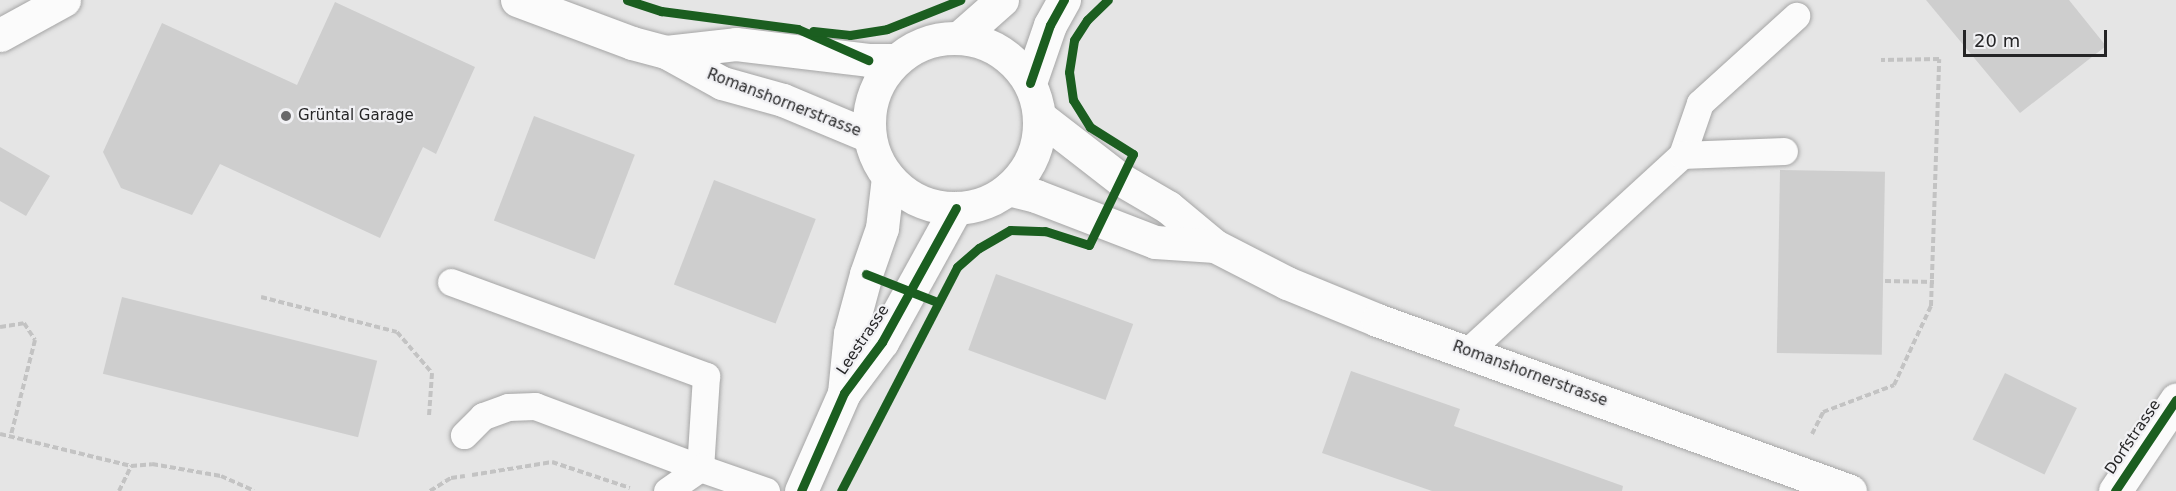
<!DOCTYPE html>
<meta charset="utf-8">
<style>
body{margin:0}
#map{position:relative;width:2176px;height:491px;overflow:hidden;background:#e5e5e5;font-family:"DejaVu Sans",sans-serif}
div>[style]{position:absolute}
.building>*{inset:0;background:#cecece;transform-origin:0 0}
.path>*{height:4px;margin-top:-2px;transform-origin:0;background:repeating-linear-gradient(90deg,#c3c3c3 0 6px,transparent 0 9px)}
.roads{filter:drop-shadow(0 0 2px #a5a5a5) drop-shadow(0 0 2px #a5a5a5)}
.service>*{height:27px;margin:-13.5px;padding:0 13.5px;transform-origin:13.5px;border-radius:13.5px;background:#fbfbfb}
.minor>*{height:33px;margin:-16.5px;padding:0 16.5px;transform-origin:16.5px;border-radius:16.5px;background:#fbfbfb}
.tertiary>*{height:33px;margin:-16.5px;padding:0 16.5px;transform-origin:16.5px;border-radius:16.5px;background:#fbfbfb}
.secondary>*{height:33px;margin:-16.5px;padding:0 16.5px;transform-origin:16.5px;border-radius:16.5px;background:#fbfbfb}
.secondary>.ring{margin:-16.5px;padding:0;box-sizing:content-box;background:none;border:33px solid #fbfbfb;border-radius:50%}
.cycleway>*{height:9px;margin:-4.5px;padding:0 4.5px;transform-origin:4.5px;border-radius:4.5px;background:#1b5e20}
.dots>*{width:16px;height:16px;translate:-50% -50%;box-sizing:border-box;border:3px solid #f1f1f4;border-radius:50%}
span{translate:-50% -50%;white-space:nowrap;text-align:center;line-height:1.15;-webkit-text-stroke:4.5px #f1f1f4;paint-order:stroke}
.street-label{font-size:15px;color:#252526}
.poi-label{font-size:15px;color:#252526}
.left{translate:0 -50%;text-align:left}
.scale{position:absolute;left:1963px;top:30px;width:144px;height:27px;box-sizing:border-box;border:3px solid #252526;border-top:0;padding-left:8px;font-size:18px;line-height:21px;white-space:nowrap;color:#252526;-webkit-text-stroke:4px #f1f1f4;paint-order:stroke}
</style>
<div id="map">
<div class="building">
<div style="clip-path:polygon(1926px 0,2069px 0,2106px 46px,2020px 113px)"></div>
<div style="clip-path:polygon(335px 2px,475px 67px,436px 154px,423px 147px,380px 238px,220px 164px,192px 215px,121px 188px,103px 152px,162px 23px,297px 85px)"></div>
<div style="left:534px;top:116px;width:108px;height:112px;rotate:21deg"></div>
<div style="clip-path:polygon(0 147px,50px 176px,26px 216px,0 201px)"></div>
<div style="left:1780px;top:170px;width:105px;height:183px;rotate:1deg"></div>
<div style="left:714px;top:180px;width:109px;height:112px;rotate:21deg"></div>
<div style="left:996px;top:274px;width:146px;height:81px;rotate:20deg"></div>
<div style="left:122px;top:297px;width:263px;height:79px;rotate:14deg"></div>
<div style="clip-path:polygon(1351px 371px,1460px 409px,1454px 426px,1623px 486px,1622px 491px,1432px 491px,1322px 453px)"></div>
<div style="left:2005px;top:373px;width:80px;height:74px;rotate:26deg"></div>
</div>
<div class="path">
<div style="left:1885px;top:281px;width:49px;rotate:1.2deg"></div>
<div style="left:261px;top:297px;width:140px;rotate:14.4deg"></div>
<div style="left:397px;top:332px;width:54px;rotate:49.5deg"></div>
<div style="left:432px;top:373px;width:43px;rotate:94deg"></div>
<div style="left:0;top:327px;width:24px;rotate:-9deg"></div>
<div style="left:24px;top:323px;width:20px;rotate:57deg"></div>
<div style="left:35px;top:340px;width:98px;rotate:104.2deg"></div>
<div style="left:0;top:434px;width:135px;rotate:13.7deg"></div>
<div style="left:131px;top:466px;width:21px;rotate:-5deg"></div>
<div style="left:152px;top:464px;width:70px;rotate:9.9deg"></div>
<div style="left:221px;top:476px;width:36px;rotate:24deg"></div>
<div style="left:1812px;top:434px;width:25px;rotate:-63deg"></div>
<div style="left:1823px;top:412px;width:76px;rotate:-20.8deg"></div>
<div style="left:1894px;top:385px;width:87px;rotate:-64.9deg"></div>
<div style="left:1931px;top:306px;width:247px;rotate:-88.1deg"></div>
<div style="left:1939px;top:59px;width:58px;rotate:179deg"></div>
<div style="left:472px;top:475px;width:81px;rotate:-9.2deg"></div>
<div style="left:552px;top:462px;width:82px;rotate:18.4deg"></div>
<div style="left:119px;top:491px;width:28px;rotate:-64deg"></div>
<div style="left:430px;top:491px;width:25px;rotate:-32deg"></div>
<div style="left:451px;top:478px;width:14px;rotate:-8deg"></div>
</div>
<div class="roads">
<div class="service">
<div style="left:1682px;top:155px;width:55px;rotate:-70.9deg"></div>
<div style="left:1700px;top:103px;width:130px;rotate:-42.2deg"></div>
<div style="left:451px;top:282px;width:272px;rotate:20.2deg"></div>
<div style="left:706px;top:376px;width:92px;rotate:93.7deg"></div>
<div style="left:700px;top:468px;width:176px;rotate:-159.4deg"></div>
<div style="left:535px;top:406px;width:27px;rotate:178deg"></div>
<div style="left:508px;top:407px;width:27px;rotate:160deg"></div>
<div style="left:483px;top:416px;width:27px;rotate:135deg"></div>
<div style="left:1468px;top:351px;width:290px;rotate:-42.5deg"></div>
<div style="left:1682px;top:155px;width:102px;rotate:-2.2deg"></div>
<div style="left:667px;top:491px;width:40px;rotate:-34.9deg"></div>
<div style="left:700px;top:468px;width:70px;rotate:19.2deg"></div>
</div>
<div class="minor">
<div style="left:0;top:35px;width:73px;rotate:-28.7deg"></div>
<div style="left:960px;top:37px;width:56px;rotate:-41.4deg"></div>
<div style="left:1030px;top:83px;width:61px;rotate:-71deg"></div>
<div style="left:1050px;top:25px;width:29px;rotate:-61deg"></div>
<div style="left:2115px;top:491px;width:110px;rotate:-56.2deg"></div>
</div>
<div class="tertiary">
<div style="left:844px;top:393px;width:60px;rotate:-84.3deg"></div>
<div style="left:850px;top:333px;width:61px;rotate:-74.8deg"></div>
<div style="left:866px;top:274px;width:49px;rotate:-70.8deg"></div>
<div style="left:882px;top:228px;width:51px;rotate:-83.3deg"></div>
<div style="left:801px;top:491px;width:107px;rotate:-66.3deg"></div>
<div style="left:844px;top:393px;width:64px;rotate:-53.3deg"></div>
<div style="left:882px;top:342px;width:153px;rotate:-61.1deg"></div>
</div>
<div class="secondary">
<div style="left:517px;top:0;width:123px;rotate:20.5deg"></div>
<div style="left:632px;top:43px;width:35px;rotate:15deg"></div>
<div style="left:666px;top:52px;width:64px;rotate:29deg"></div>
<div style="left:722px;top:83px;width:63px;rotate:15.6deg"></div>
<div style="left:783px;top:100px;width:93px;rotate:22.7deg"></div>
<div class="ring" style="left:869px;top:38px;width:137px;height:137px"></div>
<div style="left:666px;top:52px;width:70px;rotate:-6.5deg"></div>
<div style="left:736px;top:44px;width:133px;rotate:6.9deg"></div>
<div style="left:868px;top:60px;width:27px"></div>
<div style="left:1040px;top:117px;width:101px;rotate:37.8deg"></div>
<div style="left:1120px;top:179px;width:56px;rotate:30.3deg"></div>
<div style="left:1168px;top:207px;width:61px;rotate:39.7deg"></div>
<div style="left:1215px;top:246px;width:81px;rotate:27.2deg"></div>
<div style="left:1287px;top:283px;width:97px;rotate:22.3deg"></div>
<div style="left:1377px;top:320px;width:503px;rotate:19.88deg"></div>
<div style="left:1008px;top:189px;width:29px;rotate:14deg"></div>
<div style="left:1036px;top:196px;width:128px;rotate:21.1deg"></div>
<div style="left:1155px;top:242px;width:60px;rotate:3.8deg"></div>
</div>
</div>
<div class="cycleway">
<div style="left:627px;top:0;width:36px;rotate:18deg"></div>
<div style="left:661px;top:11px;width:138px;rotate:7.5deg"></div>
<div style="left:798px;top:29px;width:77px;rotate:23.9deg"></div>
<div style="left:813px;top:31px;width:37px;rotate:6deg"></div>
<div style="left:850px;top:35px;width:37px;rotate:-9deg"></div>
<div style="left:887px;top:29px;width:79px;rotate:-21.7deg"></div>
<div style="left:1030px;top:83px;width:61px;rotate:-71deg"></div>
<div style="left:1050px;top:25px;width:29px;rotate:-61deg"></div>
<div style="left:866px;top:274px;width:76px;rotate:21.5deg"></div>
<div style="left:801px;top:491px;width:107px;rotate:-66.3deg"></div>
<div style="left:844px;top:393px;width:64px;rotate:-53.3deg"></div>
<div style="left:882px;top:342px;width:153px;rotate:-61.1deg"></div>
<div style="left:841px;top:491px;width:252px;rotate:-62.6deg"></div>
<div style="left:957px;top:267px;width:29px;rotate:-41deg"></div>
<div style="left:979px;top:248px;width:36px;rotate:-30deg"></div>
<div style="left:1010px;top:230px;width:35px;rotate:2deg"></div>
<div style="left:1045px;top:231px;width:46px;rotate:17.7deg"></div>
<div style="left:1089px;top:245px;width:101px;rotate:-64.2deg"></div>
<div style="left:1133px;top:154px;width:51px;rotate:-147.9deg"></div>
<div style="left:1090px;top:127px;width:32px;rotate:-122deg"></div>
<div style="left:1073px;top:100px;width:28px;rotate:-98deg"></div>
<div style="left:1069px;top:72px;width:32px;rotate:-81deg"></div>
<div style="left:1074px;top:40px;width:24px;rotate:-57deg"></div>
<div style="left:1087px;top:20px;width:29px;rotate:-44deg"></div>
<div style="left:2115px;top:491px;width:110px;rotate:-56.2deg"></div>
</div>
<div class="dots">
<div style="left:286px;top:116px;background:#686869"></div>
</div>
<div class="street-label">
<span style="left:784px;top:103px;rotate:21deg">Romanshornerstrasse</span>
<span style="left:863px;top:340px;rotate:-56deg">Leestrasse</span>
<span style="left:1530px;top:374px;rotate:20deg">Romanshornerstrasse</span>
<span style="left:2133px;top:437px;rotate:-56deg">Dorfstrasse</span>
</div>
<div class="poi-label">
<span class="left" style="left:298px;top:116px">Grüntal Garage</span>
</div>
<div class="scale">20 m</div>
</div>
